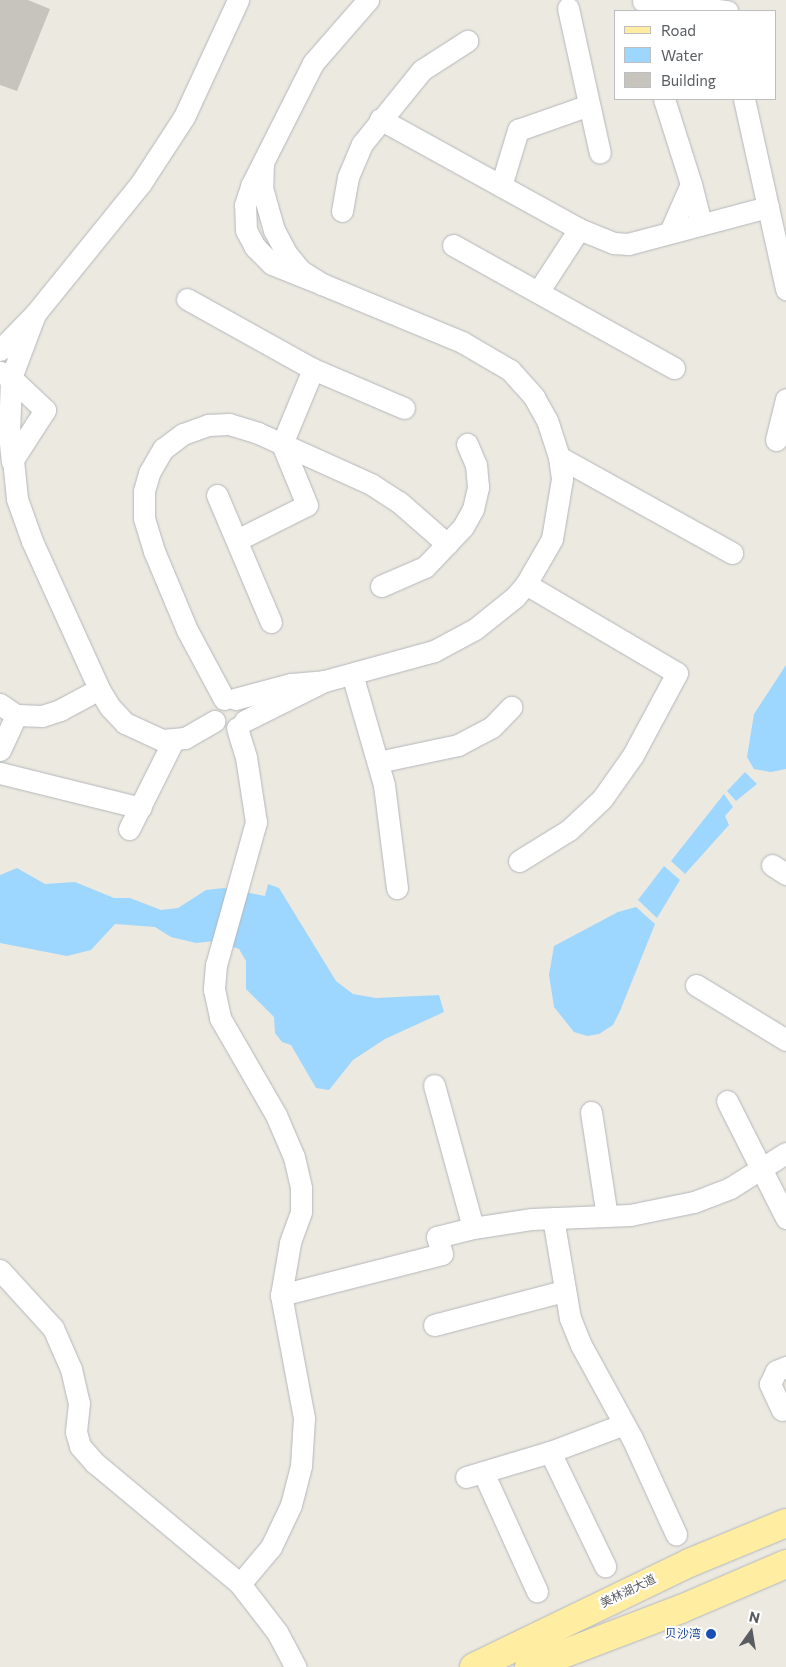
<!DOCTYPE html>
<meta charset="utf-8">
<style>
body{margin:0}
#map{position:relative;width:786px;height:1667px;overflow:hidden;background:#ece9e0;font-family:Commissioner,"Noto Sans SC",sans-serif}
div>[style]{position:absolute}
.water>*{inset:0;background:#9dd7ff}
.building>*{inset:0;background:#c7c4bd}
.roads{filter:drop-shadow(0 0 1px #b3b7bb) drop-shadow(0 0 1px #b3b7bb)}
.minor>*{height:21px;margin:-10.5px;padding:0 10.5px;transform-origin:10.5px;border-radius:10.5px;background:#fff}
.major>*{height:28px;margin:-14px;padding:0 14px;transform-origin:14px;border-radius:14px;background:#ffeda2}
.dots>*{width:14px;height:14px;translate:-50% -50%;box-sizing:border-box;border:2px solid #fff;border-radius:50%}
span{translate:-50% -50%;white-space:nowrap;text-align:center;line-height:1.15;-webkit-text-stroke:4px #fff;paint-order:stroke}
.street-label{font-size:12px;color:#595d62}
.transit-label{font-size:12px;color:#164399}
.right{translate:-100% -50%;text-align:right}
.legend{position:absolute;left:614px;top:10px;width:162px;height:90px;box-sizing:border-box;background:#fff;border:1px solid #bdbec0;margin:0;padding:6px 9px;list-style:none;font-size:15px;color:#595d62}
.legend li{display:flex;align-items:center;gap:10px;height:25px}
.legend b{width:25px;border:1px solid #bdbec0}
.north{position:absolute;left:726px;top:1607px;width:50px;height:50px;-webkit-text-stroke:4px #fff;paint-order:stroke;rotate:13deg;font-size:14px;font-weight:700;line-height:20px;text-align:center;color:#595d62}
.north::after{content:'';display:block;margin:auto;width:18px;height:22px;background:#595d62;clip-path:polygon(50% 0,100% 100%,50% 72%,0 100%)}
</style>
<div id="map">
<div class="water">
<div style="clip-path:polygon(786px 665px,786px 769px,771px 772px,754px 769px,747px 757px,754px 714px)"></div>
<div style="clip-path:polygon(745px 772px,757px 784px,736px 801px,727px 791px)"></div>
<div style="clip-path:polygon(724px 794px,733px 807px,725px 816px,729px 825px,685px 874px,671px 861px)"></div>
<div style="clip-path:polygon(664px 866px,680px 880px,657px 918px,638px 900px)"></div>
<div style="clip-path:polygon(17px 868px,45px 884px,75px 882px,114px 898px,130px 898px,161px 910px,178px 908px,206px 890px,224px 888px,265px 896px,268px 884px,279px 888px,336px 981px,353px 994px,376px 998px,439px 995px,444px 1012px,385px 1039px,353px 1060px,329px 1090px,316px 1088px,291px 1045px,282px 1042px,275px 1033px,274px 1017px,246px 989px,246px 961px,239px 949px,215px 941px,196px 943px,171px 937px,155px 927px,115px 924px,91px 950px,67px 956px,0 943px,0 875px)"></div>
<div style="clip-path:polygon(636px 907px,655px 924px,620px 1011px,613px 1025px,599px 1034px,587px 1036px,574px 1032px,554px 1007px,549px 975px,554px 946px,618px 912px)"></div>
</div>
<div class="building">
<div style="clip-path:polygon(0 0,28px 0,50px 9px,17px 91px,0 85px)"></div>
</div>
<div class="roads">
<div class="minor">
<div style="left:643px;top:1px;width:85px;rotate:6.8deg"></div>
<div style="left:568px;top:8px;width:148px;rotate:77.6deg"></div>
<div style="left:664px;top:99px;width:89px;rotate:72.4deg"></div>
<div style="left:744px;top:99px;width:195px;rotate:77.5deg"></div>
<div style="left:380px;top:119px;width:227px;rotate:28.9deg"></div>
<div style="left:579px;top:229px;width:38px;rotate:22deg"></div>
<div style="left:614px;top:243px;width:14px;rotate:4deg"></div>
<div style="left:628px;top:244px;width:145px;rotate:-14.8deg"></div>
<div style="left:263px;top:164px;width:24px;rotate:92deg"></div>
<div style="left:262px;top:188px;width:44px;rotate:74.1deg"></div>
<div style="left:274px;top:230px;width:27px;rotate:62deg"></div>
<div style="left:287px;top:254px;width:22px;rotate:51deg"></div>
<div style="left:301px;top:271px;width:25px;rotate:32deg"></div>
<div style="left:322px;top:284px;width:54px;rotate:-158.2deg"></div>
<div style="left:272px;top:264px;width:24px;rotate:-135deg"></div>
<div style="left:255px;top:247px;width:19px;rotate:-118deg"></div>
<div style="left:246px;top:230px;width:25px;rotate:-92deg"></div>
<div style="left:245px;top:205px;width:20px;rotate:-72deg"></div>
<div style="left:251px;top:186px;width:138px;rotate:-63.2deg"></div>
<div style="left:313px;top:63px;width:84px;rotate:-48.9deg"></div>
<div style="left:501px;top:186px;width:59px;rotate:-73.1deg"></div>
<div style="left:518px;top:130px;width:75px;rotate:-19.4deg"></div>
<div style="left:342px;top:211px;width:35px;rotate:-80deg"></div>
<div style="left:348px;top:177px;width:36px;rotate:-67deg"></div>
<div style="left:362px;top:144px;width:95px;rotate:-51deg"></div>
<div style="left:422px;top:70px;width:54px;rotate:-32.8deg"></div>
<div style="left:670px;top:232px;width:52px;rotate:-66.4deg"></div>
<div style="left:691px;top:184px;width:40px;rotate:75.6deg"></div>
<div style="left:453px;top:245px;width:253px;rotate:29.1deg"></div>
<div style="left:322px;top:284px;width:152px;rotate:22.5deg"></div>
<div style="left:462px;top:342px;width:56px;rotate:30.3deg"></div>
<div style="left:510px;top:370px;width:36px;rotate:48deg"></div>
<div style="left:534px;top:397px;width:26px;rotate:61deg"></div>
<div style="left:547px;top:420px;width:39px;rotate:72deg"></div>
<div style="left:559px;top:457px;width:22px;rotate:82deg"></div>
<div style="left:562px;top:479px;width:61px;rotate:99.5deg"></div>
<div style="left:552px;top:539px;width:52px;rotate:120deg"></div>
<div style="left:526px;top:584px;width:17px;rotate:130deg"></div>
<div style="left:515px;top:597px;width:51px;rotate:141.3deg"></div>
<div style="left:475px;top:629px;width:47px;rotate:151.8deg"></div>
<div style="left:434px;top:651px;width:114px;rotate:164.7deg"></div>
<div style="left:538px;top:292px;width:75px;rotate:-56.9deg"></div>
<div style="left:187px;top:299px;width:144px;rotate:29.1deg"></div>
<div style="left:313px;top:369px;width:99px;rotate:23.2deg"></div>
<div style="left:35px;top:314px;width:169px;rotate:-51deg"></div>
<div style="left:141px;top:183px;width:79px;rotate:-56.9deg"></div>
<div style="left:184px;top:117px;width:129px;rotate:-65.2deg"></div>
<div style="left:0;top:350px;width:50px;rotate:-45.8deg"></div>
<div style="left:35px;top:314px;width:68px;rotate:110.6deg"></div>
<div style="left:11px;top:378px;width:56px;rotate:92deg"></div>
<div style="left:9px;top:434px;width:27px;rotate:84deg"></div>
<div style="left:12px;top:461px;width:61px;rotate:-57.1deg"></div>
<div style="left:45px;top:410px;width:47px;rotate:-136.7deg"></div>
<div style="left:11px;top:378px;width:13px;rotate:-151deg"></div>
<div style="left:776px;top:440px;width:42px;rotate:-76.3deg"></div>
<div style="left:559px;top:457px;width:198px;rotate:29deg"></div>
<div style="left:13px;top:460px;width:39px;rotate:84deg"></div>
<div style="left:17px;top:499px;width:45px;rotate:70.3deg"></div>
<div style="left:32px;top:541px;width:162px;rotate:65.6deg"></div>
<div style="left:99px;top:689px;width:21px;rotate:59deg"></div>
<div style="left:110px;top:707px;width:22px;rotate:47deg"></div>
<div style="left:125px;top:723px;width:41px;rotate:24.7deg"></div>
<div style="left:162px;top:740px;width:23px;rotate:-5deg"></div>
<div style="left:185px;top:738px;width:34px;rotate:-30deg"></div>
<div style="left:217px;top:495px;width:138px;rotate:67deg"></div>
<div style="left:237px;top:540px;width:78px;rotate:-26.6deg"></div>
<div style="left:307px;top:505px;width:66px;rotate:-112.3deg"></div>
<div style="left:282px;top:444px;width:81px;rotate:-67.5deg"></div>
<div style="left:381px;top:586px;width:48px;rotate:-23.4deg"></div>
<div style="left:425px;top:567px;width:55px;rotate:-46.5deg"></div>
<div style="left:463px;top:527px;width:21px;rotate:-61deg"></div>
<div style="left:473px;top:509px;width:23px;rotate:-77deg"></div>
<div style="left:478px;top:487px;width:22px;rotate:-95deg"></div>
<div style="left:476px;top:465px;width:23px;rotate:-113deg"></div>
<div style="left:352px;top:674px;width:116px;rotate:73.9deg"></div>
<div style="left:384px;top:785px;width:104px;rotate:82.8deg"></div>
<div style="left:224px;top:699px;width:78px;rotate:-118.2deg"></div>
<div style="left:187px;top:630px;width:86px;rotate:-112.7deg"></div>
<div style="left:154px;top:551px;width:34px;rotate:-107deg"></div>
<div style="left:144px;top:518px;width:27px;rotate:-90deg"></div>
<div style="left:144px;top:491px;width:19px;rotate:-74deg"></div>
<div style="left:149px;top:473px;width:28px;rotate:-60deg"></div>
<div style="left:163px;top:449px;width:25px;rotate:-37deg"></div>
<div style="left:183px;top:434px;width:27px;rotate:-20deg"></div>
<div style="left:208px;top:425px;width:21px;rotate:-3deg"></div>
<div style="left:229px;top:424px;width:30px;rotate:17deg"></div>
<div style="left:258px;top:433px;width:124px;rotate:24.3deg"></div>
<div style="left:371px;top:484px;width:33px;rotate:33deg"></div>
<div style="left:399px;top:502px;width:64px;rotate:41.2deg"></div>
<div style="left:235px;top:699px;width:58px;rotate:-15deg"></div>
<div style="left:291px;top:684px;width:33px;rotate:-5deg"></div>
<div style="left:324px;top:681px;width:89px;rotate:153.4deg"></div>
<div style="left:0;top:704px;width:19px;rotate:35deg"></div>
<div style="left:16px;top:715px;width:26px;rotate:2deg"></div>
<div style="left:42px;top:716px;width:19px;rotate:-18deg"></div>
<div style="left:60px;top:710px;width:44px;rotate:-28.3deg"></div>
<div style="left:237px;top:728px;width:30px;rotate:73deg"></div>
<div style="left:246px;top:757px;width:66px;rotate:81.3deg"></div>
<div style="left:256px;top:822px;width:148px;rotate:105.6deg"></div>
<div style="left:216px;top:965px;width:24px;rotate:95deg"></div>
<div style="left:214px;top:989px;width:30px;rotate:78deg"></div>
<div style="left:220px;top:1018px;width:112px;rotate:60deg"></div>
<div style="left:276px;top:1115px;width:46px;rotate:66.8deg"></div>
<div style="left:294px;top:1157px;width:32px;rotate:77deg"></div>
<div style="left:301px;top:1188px;width:24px;rotate:90deg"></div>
<div style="left:301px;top:1212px;width:33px;rotate:110deg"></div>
<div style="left:290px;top:1243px;width:53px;rotate:99.8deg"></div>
<div style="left:281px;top:1295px;width:125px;rotate:79.4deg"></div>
<div style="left:304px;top:1418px;width:48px;rotate:93.6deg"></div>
<div style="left:301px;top:1466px;width:40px;rotate:104.4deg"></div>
<div style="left:291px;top:1505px;width:47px;rotate:115.5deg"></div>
<div style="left:271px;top:1547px;width:48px;rotate:130deg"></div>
<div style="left:0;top:750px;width:38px;rotate:-65deg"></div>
<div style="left:378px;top:762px;width:82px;rotate:-12deg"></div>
<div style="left:458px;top:745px;width:38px;rotate:-28deg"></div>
<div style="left:492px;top:727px;width:28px;rotate:-46deg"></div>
<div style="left:0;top:773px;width:145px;rotate:13.9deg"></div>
<div style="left:129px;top:829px;width:98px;rotate:-63.4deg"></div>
<div style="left:519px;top:861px;width:59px;rotate:-31.8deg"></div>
<div style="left:569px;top:830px;width:45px;rotate:-43.2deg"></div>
<div style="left:602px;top:799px;width:54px;rotate:-54.8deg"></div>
<div style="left:633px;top:755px;width:93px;rotate:-61.8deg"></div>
<div style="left:677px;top:673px;width:175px;rotate:-149.5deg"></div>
<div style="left:772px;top:865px;width:17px;rotate:33deg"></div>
<div style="left:696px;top:985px;width:105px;rotate:31.4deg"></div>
<div style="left:434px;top:1085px;width:148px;rotate:74.7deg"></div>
<div style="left:727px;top:1101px;width:131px;rotate:63.2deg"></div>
<div style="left:591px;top:1112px;width:105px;rotate:81.3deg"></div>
<div style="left:553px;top:1218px;width:101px;rotate:80.4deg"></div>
<div style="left:570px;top:1318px;width:29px;rotate:68deg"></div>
<div style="left:581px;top:1345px;width:106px;rotate:61.3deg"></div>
<div style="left:632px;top:1438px;width:106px;rotate:65.4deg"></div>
<div style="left:0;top:1270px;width:79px;rotate:47.6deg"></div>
<div style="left:53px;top:1328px;width:45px;rotate:66.3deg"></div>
<div style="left:71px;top:1369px;width:35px;rotate:77deg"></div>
<div style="left:79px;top:1403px;width:29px;rotate:96deg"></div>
<div style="left:76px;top:1432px;width:15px;rotate:74deg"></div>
<div style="left:80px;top:1446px;width:23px;rotate:49deg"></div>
<div style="left:95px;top:1463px;width:189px;rotate:39.8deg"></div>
<div style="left:240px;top:1584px;width:61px;rotate:52.4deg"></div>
<div style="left:277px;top:1632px;width:40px;rotate:62deg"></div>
<div style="left:281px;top:1295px;width:166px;rotate:-14.3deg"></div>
<div style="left:442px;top:1254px;width:18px;rotate:-106deg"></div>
<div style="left:437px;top:1237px;width:37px;rotate:-14deg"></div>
<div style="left:473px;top:1228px;width:60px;rotate:-8.7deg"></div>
<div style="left:532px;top:1219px;width:98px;rotate:-2.3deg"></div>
<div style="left:630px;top:1215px;width:65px;rotate:-11.5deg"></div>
<div style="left:694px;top:1202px;width:39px;rotate:-21deg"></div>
<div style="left:730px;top:1188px;width:66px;rotate:-32deg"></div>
<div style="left:434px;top:1325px;width:134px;rotate:-14.7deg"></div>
<div style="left:782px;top:1410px;width:29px;rotate:-115deg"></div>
<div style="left:770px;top:1384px;width:14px;rotate:-65deg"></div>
<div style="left:776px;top:1371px;width:11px;rotate:-22deg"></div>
<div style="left:550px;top:1452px;width:127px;rotate:64.2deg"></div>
<div style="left:483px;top:1472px;width:131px;rotate:65.6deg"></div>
<div style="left:466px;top:1477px;width:88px;rotate:-16.6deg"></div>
<div style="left:550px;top:1452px;width:79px;rotate:-20.7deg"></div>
</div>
<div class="major">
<div style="left:474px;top:1667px;width:239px;rotate:-25.8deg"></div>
<div style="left:689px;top:1563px;width:105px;rotate:-22.4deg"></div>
<div style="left:529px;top:1667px;width:163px;rotate:-20.9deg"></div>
<div style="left:681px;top:1609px;width:114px;rotate:-23.2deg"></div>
</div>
</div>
<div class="dots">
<div style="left:711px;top:1634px;background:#1a4fb4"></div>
</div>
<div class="street-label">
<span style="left:628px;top:1591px;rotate:-26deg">美林湖大道</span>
</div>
<div class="transit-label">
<span class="right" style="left:701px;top:1634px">贝沙湾</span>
</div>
<ul class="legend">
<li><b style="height:6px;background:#ffeda2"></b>Road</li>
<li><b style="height:14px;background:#9dd7ff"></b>Water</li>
<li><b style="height:14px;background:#c7c4bd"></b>Building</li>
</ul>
<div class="north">N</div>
</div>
